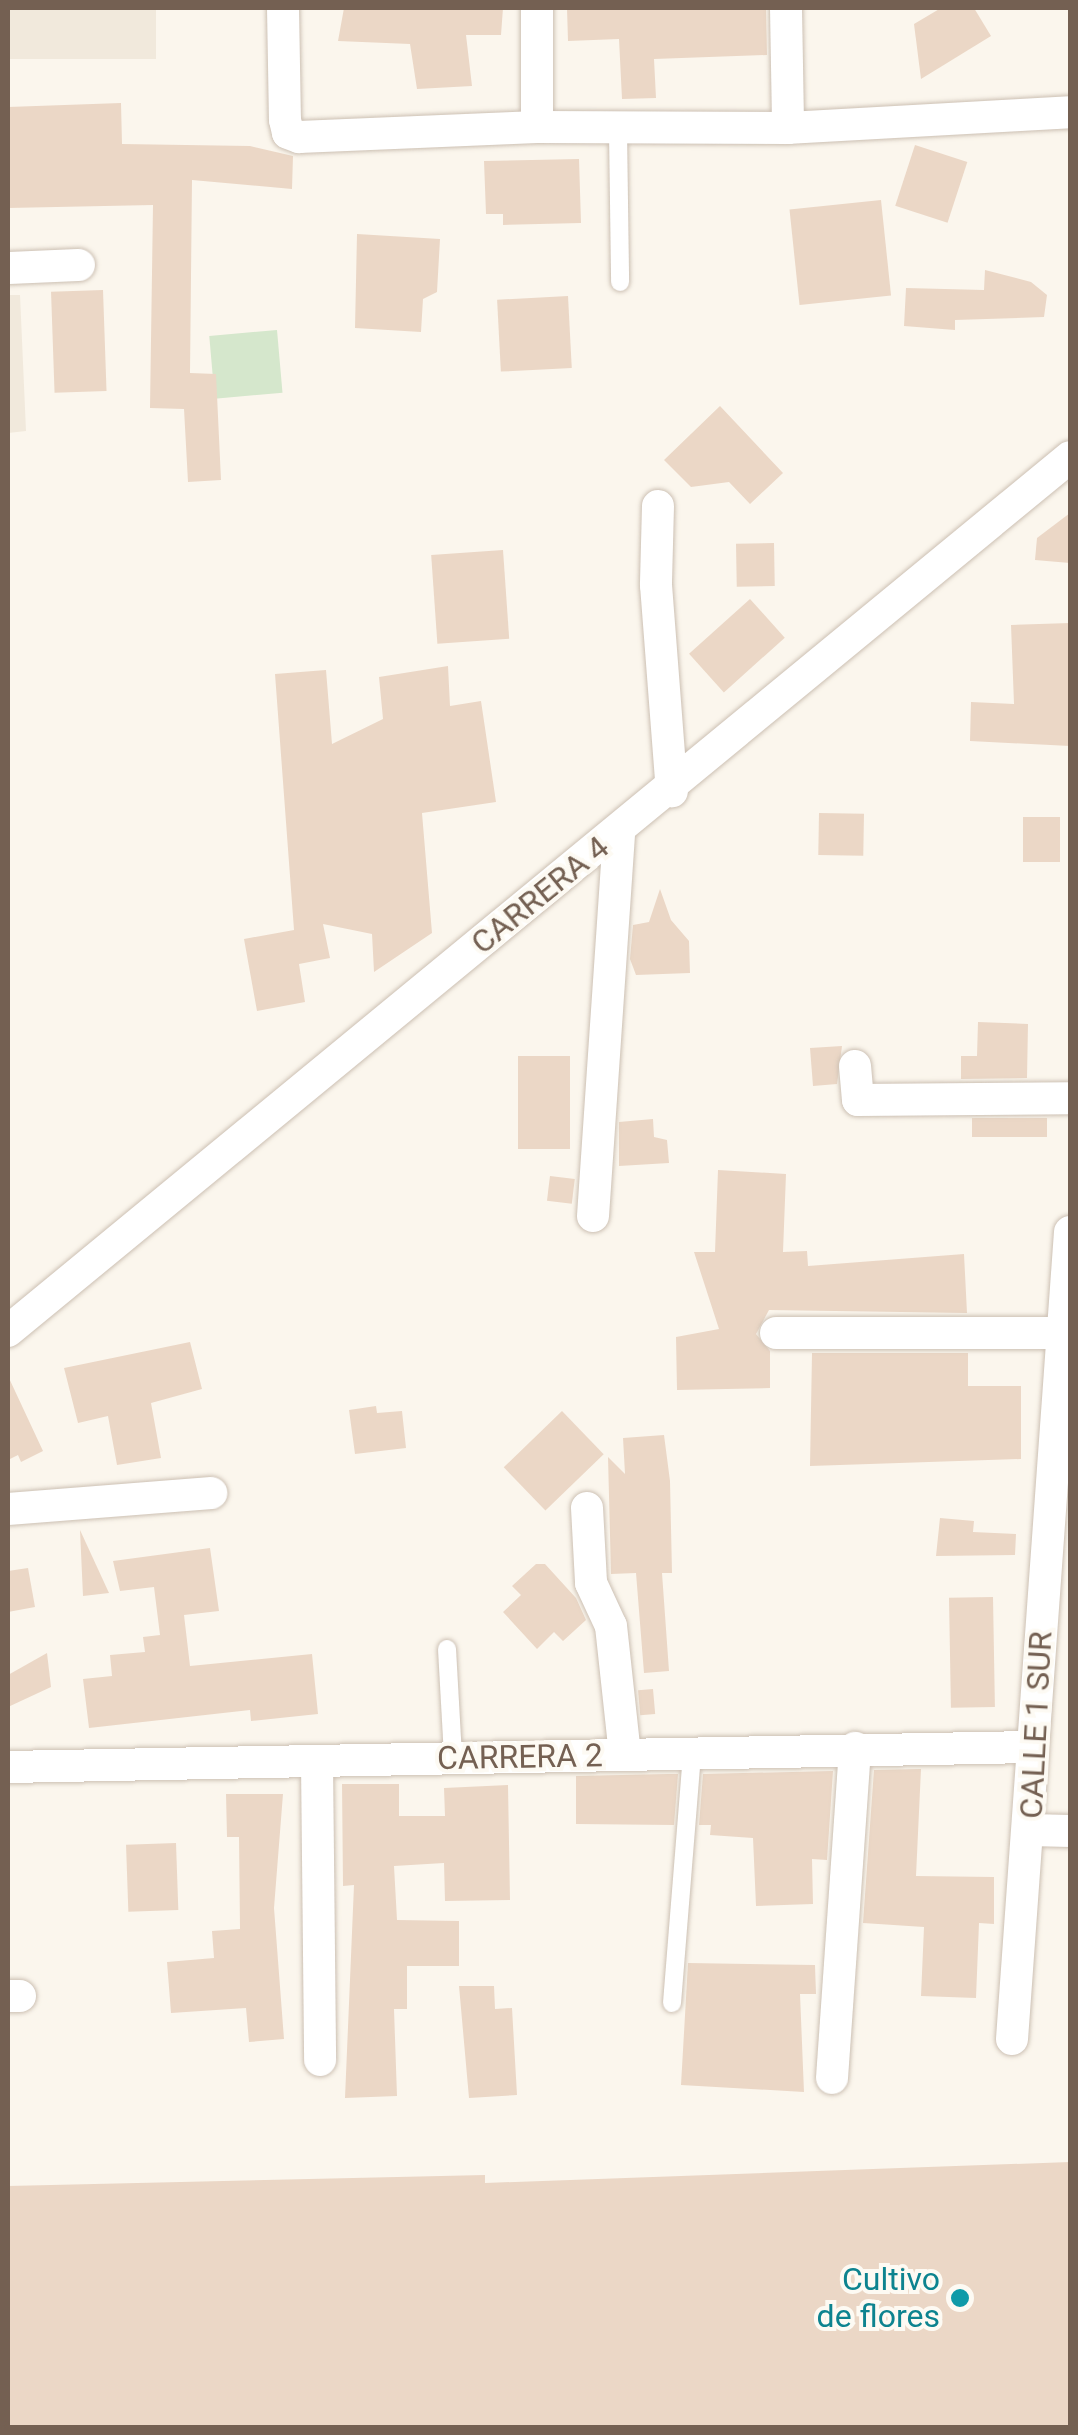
<!DOCTYPE html>
<style>
body{margin:0}
#map{position:relative;width:1078px;height:2435px;overflow:hidden;background:#fbf6ed;font-family:Roboto,sans-serif}
div>[style]{position:absolute}
.residential>*{inset:0;background:#f1e9dc;transform-origin:0 0}
.green>*{inset:0;background:#d5e7cc;transform-origin:0 0}
.building>*{inset:0;background:#ebd7c6;transform-origin:0 0}
.roads{filter:drop-shadow(0 0 2px #ccc0b3) drop-shadow(0 0 2px #ccc0b3)}
.lane>*{height:18px;margin:-9px;padding:0 9px;transform-origin:9px;border-radius:9px;background:#fff}
.street>*{height:32px;margin:-16px;padding:0 16px;transform-origin:16px;border-radius:16px;background:#fff}
.dots>*{width:28px;height:28px;translate:-50% -50%;box-sizing:border-box;border:5px solid #fdfaf3;border-radius:50%}
span{translate:-50% -50%;white-space:nowrap;text-align:center;line-height:1.15;-webkit-text-stroke:8px #fdfaf3;paint-order:stroke}
.street-label{font-size:32px;color:#746052}
.culture-label{font-size:32px;color:#0d838f}
.right{translate:-100% -50%;text-align:right}
.frame{position:absolute;inset:0;border:10px solid #746052;pointer-events:none}
</style>
<div id="map">
<div class="residential">
<div style="left:8px;top:8px;width:148px;height:51px"></div>
<div style="clip-path:polygon(8px 295px,20px 295px,26px 431px,8px 433px)"></div>
</div>
<div class="green">
<div style="left:277px;top:330px;width:63px;height:68px;rotate:85deg"></div>
</div>
<div class="building">
<div style="clip-path:polygon(344px 8px,503px 8px,501px 35px,466px 35px,472px 86px,417px 89px,410px 44px,338px 41px)"></div>
<div style="clip-path:polygon(567px 8px,766px 8px,767px 55px,654px 59px,656px 98px,622px 99px,619px 39px,568px 41px)"></div>
<div style="clip-path:polygon(941px 8px,974px 8px,991px 36px,921px 79px,914px 24px)"></div>
<div style="clip-path:polygon(121px 103px,122px 144px,250px 146px,293px 156px,292px 189px,192px 180px,190px 373px,216px 374px,221px 480px,188px 482px,184px 409px,150px 408px,153px 205px,8px 208px,8px 107px)"></div>
<div style="left:915px;top:145px;width:55px;height:64px;rotate:18deg"></div>
<div style="clip-path:polygon(579px 159px,581px 223px,503px 225px,503px 214px,486px 214px,484px 161px)"></div>
<div style="left:881px;top:200px;width:96px;height:92px;rotate:84deg"></div>
<div style="clip-path:polygon(357px 234px,440px 239px,437px 292px,423px 299px,421px 332px,355px 328px)"></div>
<div style="clip-path:polygon(985px 270px,1031px 282px,1047px 295px,1044px 317px,955px 320px,955px 330px,904px 326px,906px 288px,984px 290px)"></div>
<div style="left:103px;top:290px;width:101px;height:52px;rotate:88deg"></div>
<div style="left:568px;top:296px;width:72px;height:71px;rotate:87deg"></div>
<div style="clip-path:polygon(720px 406px,783px 473px,750px 504px,729px 482px,691px 487px,664px 460px)"></div>
<div style="clip-path:polygon(1070px 513px,1070px 563px,1035px 560px,1037px 538px)"></div>
<div style="left:774px;top:543px;width:43px;height:38px;rotate:89deg"></div>
<div style="left:503px;top:550px;width:89px;height:72px;rotate:86deg"></div>
<div style="left:750px;top:599px;width:52px;height:82px;rotate:48deg"></div>
<div style="clip-path:polygon(1070px 623px,1070px 746px,970px 741px,971px 702px,1014px 704px,1011px 625px)"></div>
<div style="clip-path:polygon(448px 666px,450px 706px,481px 701px,496px 802px,422px 813px,432px 933px,374px 972px,372px 934px,323px 924px,330px 958px,299px 964px,305px 1002px,257px 1011px,244px 939px,294px 930px,275px 674px,326px 670px,332px 744px,383px 719px,379px 677px)"></div>
<div style="left:819px;top:813px;width:45px;height:42px;rotate:1deg"></div>
<div style="left:1023px;top:817px;width:37px;height:45px"></div>
<div style="clip-path:polygon(660px 889px,671px 920px,689px 941px,690px 973px,636px 975px,630px 959px,633px 925px,649px 922px)"></div>
<div style="clip-path:polygon(978px 1022px,1028px 1024px,1027px 1078px,961px 1079px,961px 1056px,977px 1056px)"></div>
<div style="clip-path:polygon(842px 1046px,837px 1084px,813px 1086px,810px 1048px)"></div>
<div style="left:518px;top:1056px;width:52px;height:93px"></div>
<div style="left:1047px;top:1118px;width:19px;height:75px;rotate:90deg"></div>
<div style="clip-path:polygon(653px 1119px,654px 1137px,667px 1140px,669px 1163px,619px 1166px,619px 1122px)"></div>
<div style="clip-path:polygon(718px 1170px,786px 1174px,783px 1252px,807px 1251px,808px 1266px,964px 1254px,967px 1313px,769px 1310px,756px 1334px,770px 1351px,770px 1388px,677px 1390px,676px 1337px,719px 1329px,694px 1252px,715px 1252px)"></div>
<div style="left:550px;top:1176px;width:25px;height:25px;rotate:7deg"></div>
<div style="clip-path:polygon(190px 1342px,202px 1389px,151px 1403px,161px 1458px,117px 1465px,108px 1416px,78px 1423px,64px 1368px)"></div>
<div style="clip-path:polygon(812px 1353px,968px 1353px,968px 1386px,1021px 1386px,1021px 1459px,810px 1466px)"></div>
<div style="clip-path:polygon(8px 1376px,43px 1451px,21px 1462px,18px 1455px,8px 1460px)"></div>
<div style="clip-path:polygon(376px 1406px,377px 1413px,402px 1411px,406px 1448px,355px 1454px,349px 1410px)"></div>
<div style="left:562px;top:1411px;width:60px;height:81px;rotate:46deg"></div>
<div style="clip-path:polygon(664px 1435px,670px 1481px,672px 1573px,662px 1573px,669px 1671px,644px 1673px,636px 1573px,611px 1574px,608px 1457px,625px 1474px,623px 1438px)"></div>
<div style="clip-path:polygon(940px 1518px,974px 1521px,973px 1532px,1016px 1534px,1015px 1555px,936px 1556px)"></div>
<div style="clip-path:polygon(80px 1530px,109px 1593px,83px 1596px)"></div>
<div style="clip-path:polygon(210px 1548px,219px 1611px,184px 1615px,190px 1666px,312px 1654px,318px 1714px,251px 1721px,250px 1710px,89px 1728px,83px 1679px,112px 1676px,110px 1655px,145px 1652px,143px 1637px,160px 1635px,154px 1587px,120px 1591px,113px 1561px)"></div>
<div style="clip-path:polygon(536px 1564px,545px 1564px,576px 1598px,586px 1620px,563px 1641px,554px 1632px,537px 1649px,503px 1612px,521px 1595px,512px 1586px)"></div>
<div style="clip-path:polygon(28px 1568px,35px 1607px,8px 1612px,8px 1571px)"></div>
<div style="left:993px;top:1597px;width:110px;height:44px;rotate:89deg"></div>
<div style="clip-path:polygon(47px 1653px,51px 1687px,8px 1707px,8px 1675px)"></div>
<div style="left:653px;top:1689px;width:25px;height:15px;rotate:85deg"></div>
<div style="clip-path:polygon(921px 1769px,916px 1876px,994px 1877px,994px 1924px,979px 1923px,976px 1998px,921px 1996px,924px 1927px,863px 1923px,874px 1770px)"></div>
<div style="clip-path:polygon(833px 1771px,827px 1860px,812px 1859px,813px 1904px,756px 1906px,753px 1838px,710px 1835px,711px 1825px,699px 1825px,703px 1774px)"></div>
<div style="clip-path:polygon(668px 1774px,678px 1774px,674px 1825px,576px 1824px,576px 1776px)"></div>
<div style="clip-path:polygon(342px 1784px,399px 1784px,399px 1816px,445px 1816px,444px 1788px,508px 1785px,510px 1900px,445px 1901px,444px 1863px,394px 1866px,397px 1920px,459px 1921px,459px 1966px,407px 1966px,407px 2009px,394px 2009px,397px 2096px,345px 2098px,354px 1885px,343px 1886px)"></div>
<div style="clip-path:polygon(226px 1794px,283px 1794px,274px 1908px,284px 2039px,249px 2042px,246px 2008px,171px 2013px,167px 1962px,214px 1958px,212px 1931px,240px 1929px,239px 1837px,227px 1837px)"></div>
<div style="left:176px;top:1843px;width:67px;height:50px;rotate:88deg"></div>
<div style="clip-path:polygon(688px 1963px,815px 1965px,816px 1994px,800px 1994px,804px 2092px,681px 2085px)"></div>
<div style="clip-path:polygon(459px 1986px,494px 1986px,495px 2009px,512px 2008px,517px 2095px,469px 2098px)"></div>
<div style="clip-path:polygon(1070px 2162px,1070px 2428px,8px 2428px,8px 2186px,485px 2175px,485px 2183px)"></div>
</div>
<div class="roads">
<div class="lane">
<div style="left:618px;top:130px;width:152px;rotate:89.2deg"></div>
<div style="left:447px;top:1649px;width:109px;rotate:86.8deg"></div>
<div style="left:672px;top:2003px;width:251px;rotate:-85.4deg"></div>
</div>
<div class="street">
<div style="left:283px;top:8px;width:112px;rotate:89deg"></div>
<div style="left:285px;top:120px;width:13px;rotate:77deg"></div>
<div style="left:288px;top:133px;width:12px;rotate:20deg"></div>
<div style="left:299px;top:137px;width:238px;rotate:-2.4deg"></div>
<div style="left:537px;top:127px;width:251px;rotate:0.2deg"></div>
<div style="left:788px;top:128px;width:282px;rotate:-3.2deg"></div>
<div style="left:537px;top:8px;width:119px;rotate:90deg"></div>
<div style="left:786px;top:8px;width:120px;rotate:89deg"></div>
<div style="left:8px;top:268px;width:71px;rotate:-2.4deg"></div>
<div style="left:658px;top:506px;width:79px;rotate:91.5deg"></div>
<div style="left:656px;top:585px;width:207px;rotate:85.6deg"></div>
<div style="left:855px;top:1066px;width:34px;rotate:85deg"></div>
<div style="left:858px;top:1100px;width:212px;rotate:-0.5deg"></div>
<div style="left:593px;top:1216px;width:385px;rotate:-86.1deg"></div>
<div style="left:8px;top:1331px;width:1375px;rotate:-39.45deg"></div>
<div style="left:776px;top:1333px;width:286px"></div>
<div style="left:587px;top:1508px;width:75px;rotate:86.9deg"></div>
<div style="left:591px;top:1583px;width:47px;rotate:65.1deg"></div>
<div style="left:611px;top:1626px;width:129px;rotate:83.8deg"></div>
<div style="left:8px;top:1509px;width:204px;rotate:-4.5deg"></div>
<div style="left:317px;top:1762px;width:298px;rotate:89.4deg"></div>
<div style="left:8px;top:1767px;width:1024px;rotate:-1.12deg"></div>
<div style="left:1030px;top:1830px;width:40px;rotate:1.4deg"></div>
<div style="left:8px;top:1996px;width:12px"></div>
<div style="left:1012px;top:2039px;width:809px;rotate:-85.89deg"></div>
<div style="left:832px;top:2078px;width:331px;rotate:-86deg"></div>
</div>
</div>
<div class="dots">
<div style="left:960px;top:2298px;background:#0f9aa8"></div>
</div>
<div class="street-label">
<span style="left:540px;top:895px;rotate:-39deg">CARRERA 4</span>
<span style="left:1036px;top:1725px;rotate:-87deg">CALLE 1 SUR</span>
<span style="left:520px;top:1757px;rotate:-1deg">CARRERA 2</span>
</div>
<div class="culture-label">
<span class="right" style="left:940px;top:2298px">Cultivo<br>de flores</span>
</div>
<div class="frame"></div>
</div>
